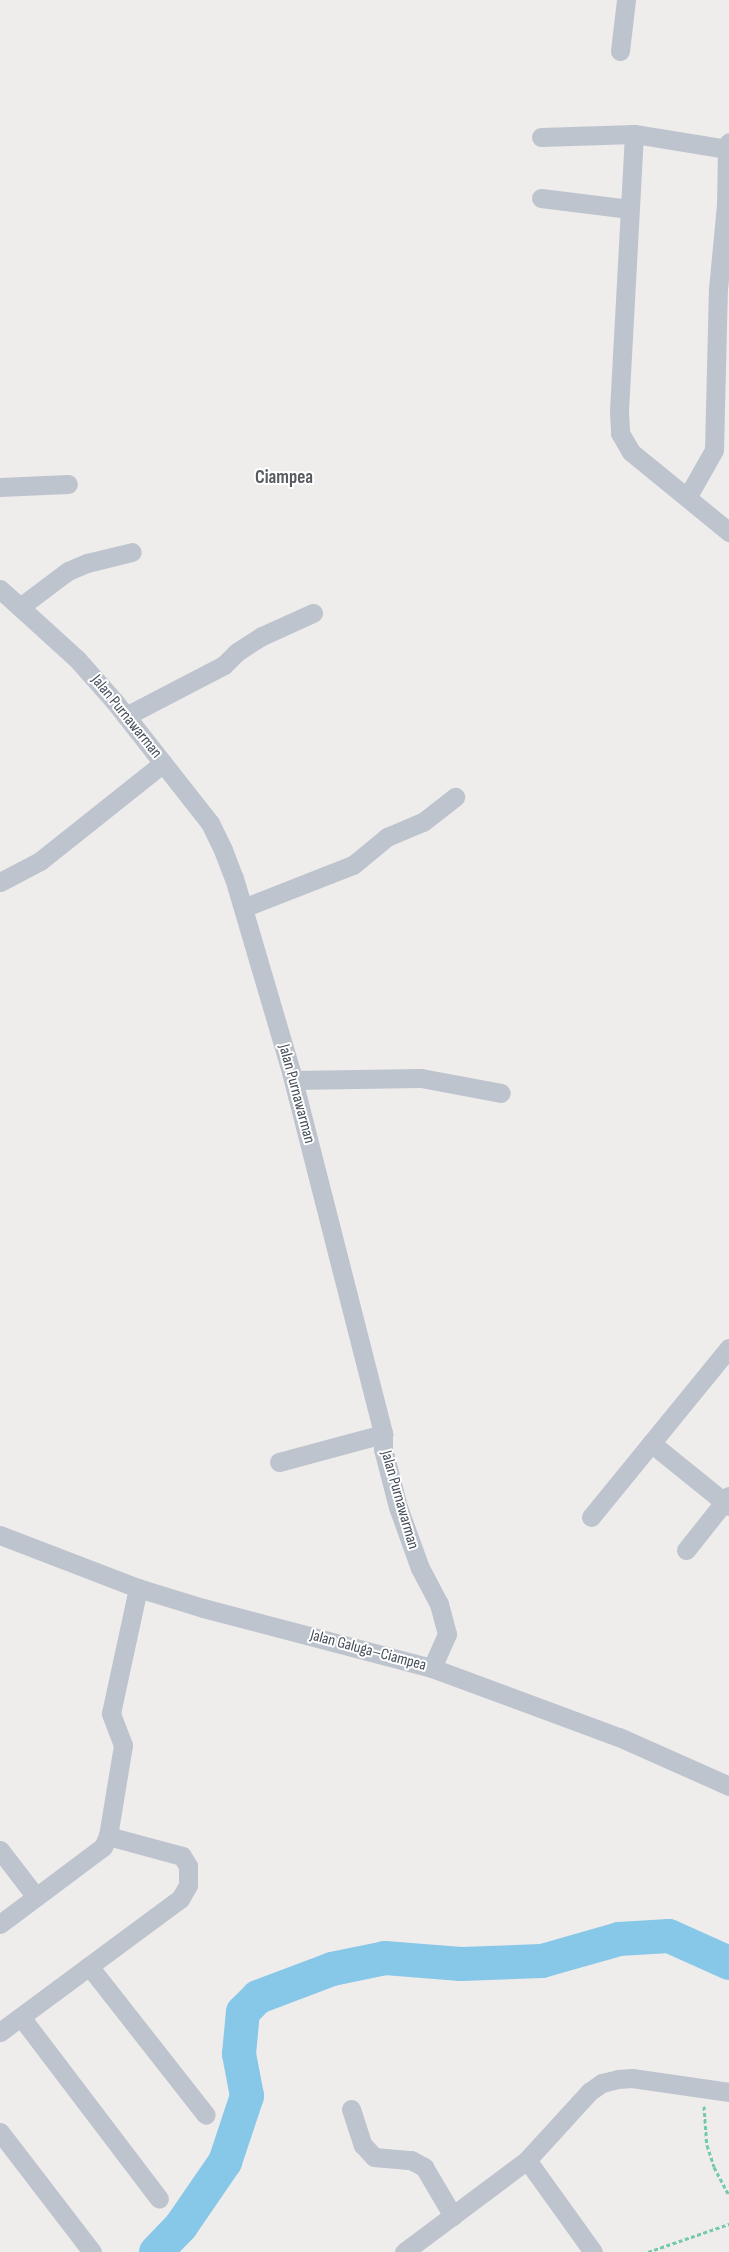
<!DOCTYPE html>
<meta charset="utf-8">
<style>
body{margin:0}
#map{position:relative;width:729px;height:2252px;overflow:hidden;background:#efecec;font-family:"Sofia Sans Condensed",sans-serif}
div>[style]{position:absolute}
.river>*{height:34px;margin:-17px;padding:0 17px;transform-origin:17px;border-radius:17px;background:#87c8e9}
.path>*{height:3px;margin-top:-1.5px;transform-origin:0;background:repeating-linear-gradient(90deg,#72caaa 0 4px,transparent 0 6.5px)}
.minor>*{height:19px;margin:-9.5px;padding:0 9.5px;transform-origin:9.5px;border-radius:9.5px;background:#bdc4ce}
span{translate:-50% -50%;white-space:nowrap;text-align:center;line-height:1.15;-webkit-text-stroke:4px #fff;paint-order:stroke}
.street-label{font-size:16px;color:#454d59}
.quarter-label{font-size:19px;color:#595b61;font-weight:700}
</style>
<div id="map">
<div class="river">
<div style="left:156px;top:2252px;width:36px;rotate:-46deg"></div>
<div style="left:181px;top:2226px;width:78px;rotate:-55.5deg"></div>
<div style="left:225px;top:2162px;width:70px;rotate:-71.6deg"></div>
<div style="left:247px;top:2096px;width:43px;rotate:-100.8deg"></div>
<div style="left:239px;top:2054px;width:42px;rotate:-84.6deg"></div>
<div style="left:243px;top:2012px;width:21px;rotate:-45deg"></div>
<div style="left:258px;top:1997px;width:79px;rotate:-20.7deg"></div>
<div style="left:332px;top:1969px;width:54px;rotate:-11.7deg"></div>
<div style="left:385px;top:1958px;width:76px;rotate:4.5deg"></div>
<div style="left:461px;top:1964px;width:81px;rotate:-2.1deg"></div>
<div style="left:542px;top:1961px;width:80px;rotate:-15.9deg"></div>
<div style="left:619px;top:1939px;width:50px;rotate:-3.4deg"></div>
<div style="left:669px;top:1936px;width:66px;rotate:24.2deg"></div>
</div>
<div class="path">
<div style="left:704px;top:2106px;width:39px;rotate:86deg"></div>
<div style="left:707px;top:2145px;width:23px;rotate:72deg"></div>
<div style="left:714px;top:2167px;width:32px;rotate:62deg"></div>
<div style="left:648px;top:2252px;width:86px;rotate:-19.1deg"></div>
</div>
<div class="minor">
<div style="left:620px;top:51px;width:51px;rotate:-83.3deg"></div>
<div style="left:541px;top:137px;width:93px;rotate:-1.8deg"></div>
<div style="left:727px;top:149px;width:94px;rotate:-170.8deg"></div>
<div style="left:634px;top:134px;width:277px;rotate:93.1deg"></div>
<div style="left:619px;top:411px;width:22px;rotate:87deg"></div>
<div style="left:620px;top:433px;width:22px;rotate:60deg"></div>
<div style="left:631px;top:452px;width:127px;rotate:39.2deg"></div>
<div style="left:541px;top:198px;width:89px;rotate:7.1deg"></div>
<div style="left:0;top:487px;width:68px;rotate:-2.5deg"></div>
<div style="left:688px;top:496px;width:53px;rotate:-60.5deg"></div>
<div style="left:714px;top:450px;width:161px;rotate:-88.6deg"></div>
<div style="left:718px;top:289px;width:84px;rotate:-84.6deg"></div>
<div style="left:726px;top:205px;width:56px;rotate:-89deg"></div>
<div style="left:727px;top:149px;width:7px;rotate:-74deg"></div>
<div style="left:0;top:589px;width:104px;rotate:42.3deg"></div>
<div style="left:77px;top:659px;width:57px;rotate:48.5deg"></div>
<div style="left:115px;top:702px;width:154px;rotate:51.9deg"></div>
<div style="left:210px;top:823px;width:30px;rotate:64deg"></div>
<div style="left:223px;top:850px;width:30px;rotate:69deg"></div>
<div style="left:234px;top:878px;width:202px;rotate:73.6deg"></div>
<div style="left:291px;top:1072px;width:374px;rotate:75.7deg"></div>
<div style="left:383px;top:1434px;width:15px;rotate:90deg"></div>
<div style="left:383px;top:1449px;width:60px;rotate:75.5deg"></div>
<div style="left:398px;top:1507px;width:65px;rotate:70.2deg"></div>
<div style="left:420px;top:1568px;width:41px;rotate:62.2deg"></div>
<div style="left:439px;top:1604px;width:31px;rotate:75deg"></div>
<div style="left:447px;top:1634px;width:37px;rotate:114deg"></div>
<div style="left:20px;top:607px;width:60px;rotate:-36.9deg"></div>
<div style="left:68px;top:571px;width:21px;rotate:-23deg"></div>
<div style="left:87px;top:563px;width:46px;rotate:-13.7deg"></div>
<div style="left:126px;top:716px;width:110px;rotate:-27.5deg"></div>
<div style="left:224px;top:665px;width:18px;rotate:-45deg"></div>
<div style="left:237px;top:652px;width:30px;rotate:-33deg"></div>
<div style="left:262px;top:636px;width:56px;rotate:-24.3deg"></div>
<div style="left:0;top:882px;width:45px;rotate:-27.7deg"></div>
<div style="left:40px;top:861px;width:157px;rotate:-38.5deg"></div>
<div style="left:243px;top:908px;width:118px;rotate:-21.4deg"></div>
<div style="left:353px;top:865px;width:44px;rotate:-39.5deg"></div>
<div style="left:387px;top:837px;width:39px;rotate:-23deg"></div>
<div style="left:423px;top:822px;width:41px;rotate:-38deg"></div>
<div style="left:293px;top:1080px;width:128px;rotate:-0.9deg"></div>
<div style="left:421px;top:1078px;width:81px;rotate:10.6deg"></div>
<div style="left:651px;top:1443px;width:100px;rotate:38.9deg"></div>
<div style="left:279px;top:1462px;width:108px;rotate:-15.1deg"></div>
<div style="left:591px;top:1517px;width:218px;rotate:-50.8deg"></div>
<div style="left:0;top:1535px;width:148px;rotate:21deg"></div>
<div style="left:138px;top:1588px;width:68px;rotate:17.1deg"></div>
<div style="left:203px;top:1608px;width:237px;rotate:14.7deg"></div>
<div style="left:432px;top:1668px;width:199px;rotate:20.3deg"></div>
<div style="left:619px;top:1737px;width:120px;rotate:24deg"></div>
<div style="left:686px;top:1550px;width:69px;rotate:-51.5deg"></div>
<div style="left:0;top:1850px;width:59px;rotate:52.5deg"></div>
<div style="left:0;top:1924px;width:129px;rotate:-36.8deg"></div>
<div style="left:103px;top:1847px;width:12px;rotate:-66deg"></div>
<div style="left:108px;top:1836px;width:92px;rotate:-80.6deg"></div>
<div style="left:123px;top:1745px;width:34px;rotate:-111deg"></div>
<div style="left:111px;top:1713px;width:128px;rotate:-77.8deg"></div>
<div style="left:89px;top:1966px;width:189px;rotate:51.9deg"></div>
<div style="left:21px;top:2017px;width:228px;rotate:52.8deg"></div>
<div style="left:0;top:2032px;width:224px;rotate:-36.5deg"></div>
<div style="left:180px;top:1899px;width:16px;rotate:-60deg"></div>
<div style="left:188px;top:1885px;width:19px;rotate:-90deg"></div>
<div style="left:188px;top:1866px;width:12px;rotate:-121deg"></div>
<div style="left:182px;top:1856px;width:77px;rotate:-164.9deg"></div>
<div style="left:351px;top:2109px;width:38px;rotate:72deg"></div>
<div style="left:363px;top:2145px;width:16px;rotate:47deg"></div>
<div style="left:374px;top:2157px;width:37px;rotate:5deg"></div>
<div style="left:411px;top:2160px;width:15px;rotate:28deg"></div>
<div style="left:424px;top:2167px;width:57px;rotate:59.4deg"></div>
<div style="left:0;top:2132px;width:151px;rotate:52.5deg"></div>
<div style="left:527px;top:2160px;width:113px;rotate:54.3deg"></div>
<div style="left:404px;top:2252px;width:154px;rotate:-36.8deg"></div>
<div style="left:527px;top:2160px;width:92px;rotate:-47.6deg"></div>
<div style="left:589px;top:2092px;width:16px;rotate:-35deg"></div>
<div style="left:602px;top:2083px;width:16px;rotate:-14deg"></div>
<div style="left:618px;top:2079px;width:14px;rotate:-4deg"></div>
<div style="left:632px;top:2078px;width:98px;rotate:8.2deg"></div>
</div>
<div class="street-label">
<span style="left:126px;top:717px;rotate:51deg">Jalan Purnawarman</span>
<span style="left:296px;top:1094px;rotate:75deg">Jalan Purnawarman</span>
<span style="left:399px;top:1500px;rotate:74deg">Jalan Purnawarman</span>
<span style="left:368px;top:1651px;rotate:15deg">Jalan Galuga–Ciampea</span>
</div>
<div class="quarter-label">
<span style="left:284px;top:478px">Ciampea</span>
</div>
</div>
